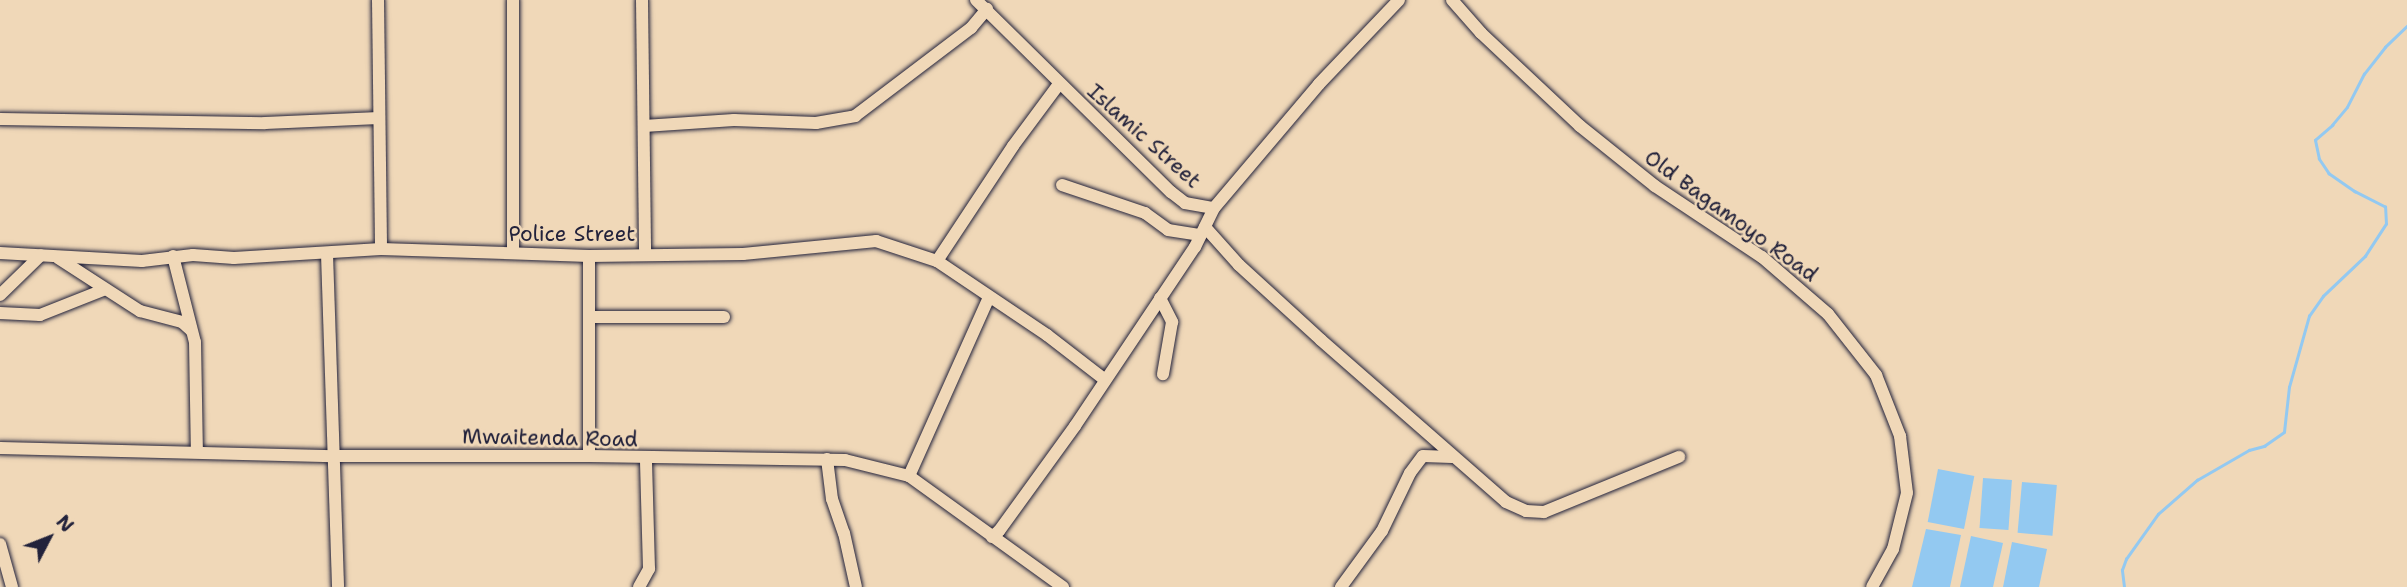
<!DOCTYPE html>
<style>
body{margin:0}
#map{position:relative;width:2407px;height:587px;overflow:hidden;background:#f0d8b8;font-family:"Shantell Sans",sans-serif}
div>[style]{position:absolute}
.water>*{inset:0;background:#93c9f1;transform-origin:0 0}
.stream>*{height:2.5px;margin:-1.25px;padding:0 1.25px;transform-origin:1.25px;border-radius:1.25px;background:#93c9f1}
.roads{filter:drop-shadow(0 0 2px #22223b) drop-shadow(0 0 2px #22223b)}
.minor>*{height:12px;margin:-6px;padding:0 6px;transform-origin:6px;border-radius:6px;background:#f0d8b8}
span{translate:-50% -50%;white-space:nowrap;text-align:center;line-height:1.15;-webkit-text-stroke:5px #f0d8b8;paint-order:stroke}
.street-label{font-size:21px;color:#22223b}
.north{position:absolute;left:14px;top:503px;width:70px;height:70px;-webkit-text-stroke:5px #f0d8b8;paint-order:stroke;rotate:48deg;font-size:19px;font-weight:700;line-height:28px;text-align:center;color:#22223b}
.north::after{content:'';display:block;margin:auto;width:24px;height:32px;background:#22223b;clip-path:polygon(50% 0,100% 100%,50% 72%,0 100%)}
</style>
<div id="map">
<div class="water">
<div style="left:1938px;top:469px;width:37px;height:54px;rotate:11deg"></div>
<div style="left:1983px;top:478px;width:29px;height:50px;rotate:4deg"></div>
<div style="left:2022px;top:482px;width:35px;height:51px;rotate:5deg"></div>
<div style="clip-path:polygon(1926px 529px,1961px 535px,1950px 587px,1912px 587px)"></div>
<div style="clip-path:polygon(1971px 536px,2003px 543px,1993px 587px,1960px 587px)"></div>
<div style="clip-path:polygon(2012px 542px,2047px 549px,2039px 587px,2003px 587px)"></div>
</div>
<div class="stream">
<div style="left:2124px;top:587px;width:17px;rotate:-97deg"></div>
<div style="left:2122px;top:570px;width:12px;rotate:-70deg"></div>
<div style="left:2126px;top:559px;width:55px;rotate:-54.6deg"></div>
<div style="left:2158px;top:514px;width:52px;rotate:-41.1deg"></div>
<div style="left:2197px;top:480px;width:60px;rotate:-30deg"></div>
<div style="left:2249px;top:450px;width:16px;rotate:-15deg"></div>
<div style="left:2264px;top:446px;width:24px;rotate:-35deg"></div>
<div style="left:2284px;top:432px;width:45px;rotate:-83.7deg"></div>
<div style="left:2289px;top:387px;width:74px;rotate:-74.3deg"></div>
<div style="left:2309px;top:316px;width:24px;rotate:-55deg"></div>
<div style="left:2323px;top:296px;width:58px;rotate:-43.6deg"></div>
<div style="left:2365px;top:256px;width:38px;rotate:-57deg"></div>
<div style="left:2386px;top:224px;width:17px;rotate:-93deg"></div>
<div style="left:2385px;top:207px;width:34px;rotate:-153deg"></div>
<div style="left:2355px;top:192px;width:32px;rotate:-145deg"></div>
<div style="left:2329px;top:174px;width:18px;rotate:-124deg"></div>
<div style="left:2319px;top:159px;width:19px;rotate:-102deg"></div>
<div style="left:2315px;top:140px;width:23px;rotate:-41deg"></div>
<div style="left:2332px;top:125px;width:23px;rotate:-50deg"></div>
<div style="left:2347px;top:107px;width:37px;rotate:-63deg"></div>
<div style="left:2364px;top:74px;width:34px;rotate:-52deg"></div>
<div style="left:2385px;top:47px;width:30px;rotate:-44deg"></div>
</div>
<div class="roads">
<div class="minor">
<div style="left:378px;top:0;width:249px;rotate:89.3deg"></div>
<div style="left:642px;top:0;width:253px;rotate:89.3deg"></div>
<div style="left:976px;top:0;width:274px;rotate:44.6deg"></div>
<div style="left:1171px;top:192px;width:18px;rotate:38deg"></div>
<div style="left:1185px;top:203px;width:29px;rotate:10deg"></div>
<div style="left:1214px;top:208px;width:162px;rotate:-49.7deg"></div>
<div style="left:1319px;top:84px;width:116px;rotate:-46.4deg"></div>
<div style="left:1452px;top:0;width:44px;rotate:48.7deg"></div>
<div style="left:1481px;top:33px;width:136px;rotate:43.2deg"></div>
<div style="left:1580px;top:126px;width:96px;rotate:38.7deg"></div>
<div style="left:1655px;top:186px;width:128px;rotate:33.6deg"></div>
<div style="left:1762px;top:257px;width:87px;rotate:40.8deg"></div>
<div style="left:1828px;top:314px;width:78px;rotate:51.8deg"></div>
<div style="left:1876px;top:375px;width:66px;rotate:68.5deg"></div>
<div style="left:1900px;top:436px;width:57px;rotate:83deg"></div>
<div style="left:1907px;top:493px;width:58px;rotate:104deg"></div>
<div style="left:1893px;top:549px;width:43px;rotate:118.9deg"></div>
<div style="left:0;top:119px;width:265px;rotate:0.9deg"></div>
<div style="left:265px;top:123px;width:114px;rotate:-2.5deg"></div>
<div style="left:644px;top:126px;width:90px;rotate:-3.8deg"></div>
<div style="left:734px;top:120px;width:82px;rotate:2.1deg"></div>
<div style="left:816px;top:123px;width:40px;rotate:-10deg"></div>
<div style="left:855px;top:116px;width:146px;rotate:-37.2deg"></div>
<div style="left:971px;top:28px;width:25px;rotate:-50deg"></div>
<div style="left:1062px;top:185px;width:88px;rotate:18.6deg"></div>
<div style="left:1145px;top:213px;width:29px;rotate:36deg"></div>
<div style="left:1168px;top:230px;width:33px;rotate:9deg"></div>
<div style="left:1205px;top:227px;width:51px;rotate:48.2deg"></div>
<div style="left:1239px;top:265px;width:111px;rotate:42.4deg"></div>
<div style="left:1321px;top:340px;width:246px;rotate:41.2deg"></div>
<div style="left:1506px;top:502px;width:22px;rotate:24deg"></div>
<div style="left:1526px;top:511px;width:18px;rotate:3deg"></div>
<div style="left:1544px;top:512px;width:146px;rotate:-22.2deg"></div>
<div style="left:0;top:253px;width:142px;rotate:3.2deg"></div>
<div style="left:142px;top:261px;width:51px;rotate:-6.7deg"></div>
<div style="left:193px;top:255px;width:41px;rotate:4.2deg"></div>
<div style="left:234px;top:258px;width:147px;rotate:-3.5deg"></div>
<div style="left:381px;top:249px;width:208px;rotate:1.9deg"></div>
<div style="left:589px;top:256px;width:154px;rotate:-0.7deg"></div>
<div style="left:743px;top:254px;width:134px;rotate:-5.6deg"></div>
<div style="left:876px;top:241px;width:64px;rotate:18.2deg"></div>
<div style="left:937px;top:261px;width:133px;rotate:33.9deg"></div>
<div style="left:1047px;top:335px;width:72px;rotate:37.7deg"></div>
<div style="left:513px;top:253px;width:253px;rotate:-90deg"></div>
<div style="left:327px;top:254px;width:333px;rotate:88.1deg"></div>
<div style="left:173px;top:256px;width:89px;rotate:75.7deg"></div>
<div style="left:195px;top:342px;width:110px;rotate:89deg"></div>
<div style="left:58px;top:258px;width:98px;rotate:32.9deg"></div>
<div style="left:140px;top:311px;width:43px;rotate:14.7deg"></div>
<div style="left:182px;top:322px;width:12px;rotate:42deg"></div>
<div style="left:937px;top:261px;width:138px;rotate:-56.5deg"></div>
<div style="left:1013px;top:146px;width:77px;rotate:-53.4deg"></div>
<div style="left:0;top:295px;width:57px;rotate:-44.3deg"></div>
<div style="left:1160px;top:298px;width:27px;rotate:63deg"></div>
<div style="left:1172px;top:322px;width:53px;rotate:99.8deg"></div>
<div style="left:0;top:313px;width:40px;rotate:2.9deg"></div>
<div style="left:40px;top:315px;width:68px;rotate:-21.6deg"></div>
<div style="left:590px;top:317px;width:134px"></div>
<div style="left:0;top:448px;width:334px;rotate:1.4deg"></div>
<div style="left:334px;top:456px;width:255px"></div>
<div style="left:589px;top:456px;width:256px;rotate:0.9deg"></div>
<div style="left:845px;top:460px;width:66px;rotate:14deg"></div>
<div style="left:909px;top:476px;width:190px;rotate:35.8deg"></div>
<div style="left:589px;top:456px;width:200px;rotate:-90deg"></div>
<div style="left:827px;top:459px;width:40px;rotate:82.9deg"></div>
<div style="left:832px;top:499px;width:36px;rotate:71deg"></div>
<div style="left:844px;top:533px;width:55px;rotate:77.5deg"></div>
<div style="left:909px;top:476px;width:196px;rotate:-65.9deg"></div>
<div style="left:992px;top:537px;width:9px;rotate:-41deg"></div>
<div style="left:999px;top:531px;width:130px;rotate:-54.1deg"></div>
<div style="left:1075px;top:426px;width:216px;rotate:-56.2deg"></div>
<div style="left:1195px;top:247px;width:43px;rotate:-64deg"></div>
<div style="left:0;top:544px;width:45px;rotate:74.4deg"></div>
<div style="left:639px;top:587px;width:21px;rotate:-61deg"></div>
<div style="left:649px;top:569px;width:110px;rotate:-91.6deg"></div>
<div style="left:1341px;top:587px;width:69px;rotate:-53.8deg"></div>
<div style="left:1382px;top:531px;width:64px;rotate:-64.2deg"></div>
<div style="left:1410px;top:473px;width:21px;rotate:-53deg"></div>
<div style="left:1423px;top:456px;width:29px;rotate:2deg"></div>
</div>
</div>
<div class="street-label">
<span style="left:1144px;top:136px;rotate:42deg">Islamic Street</span>
<span style="left:1731px;top:216px;rotate:36deg">Old Bagamoyo Road</span>
<span style="left:572px;top:234px">Police Street</span>
<span style="left:550px;top:438px;rotate:1deg">Mwaitenda Road</span>
</div>
<div class="north">N</div>
</div>
